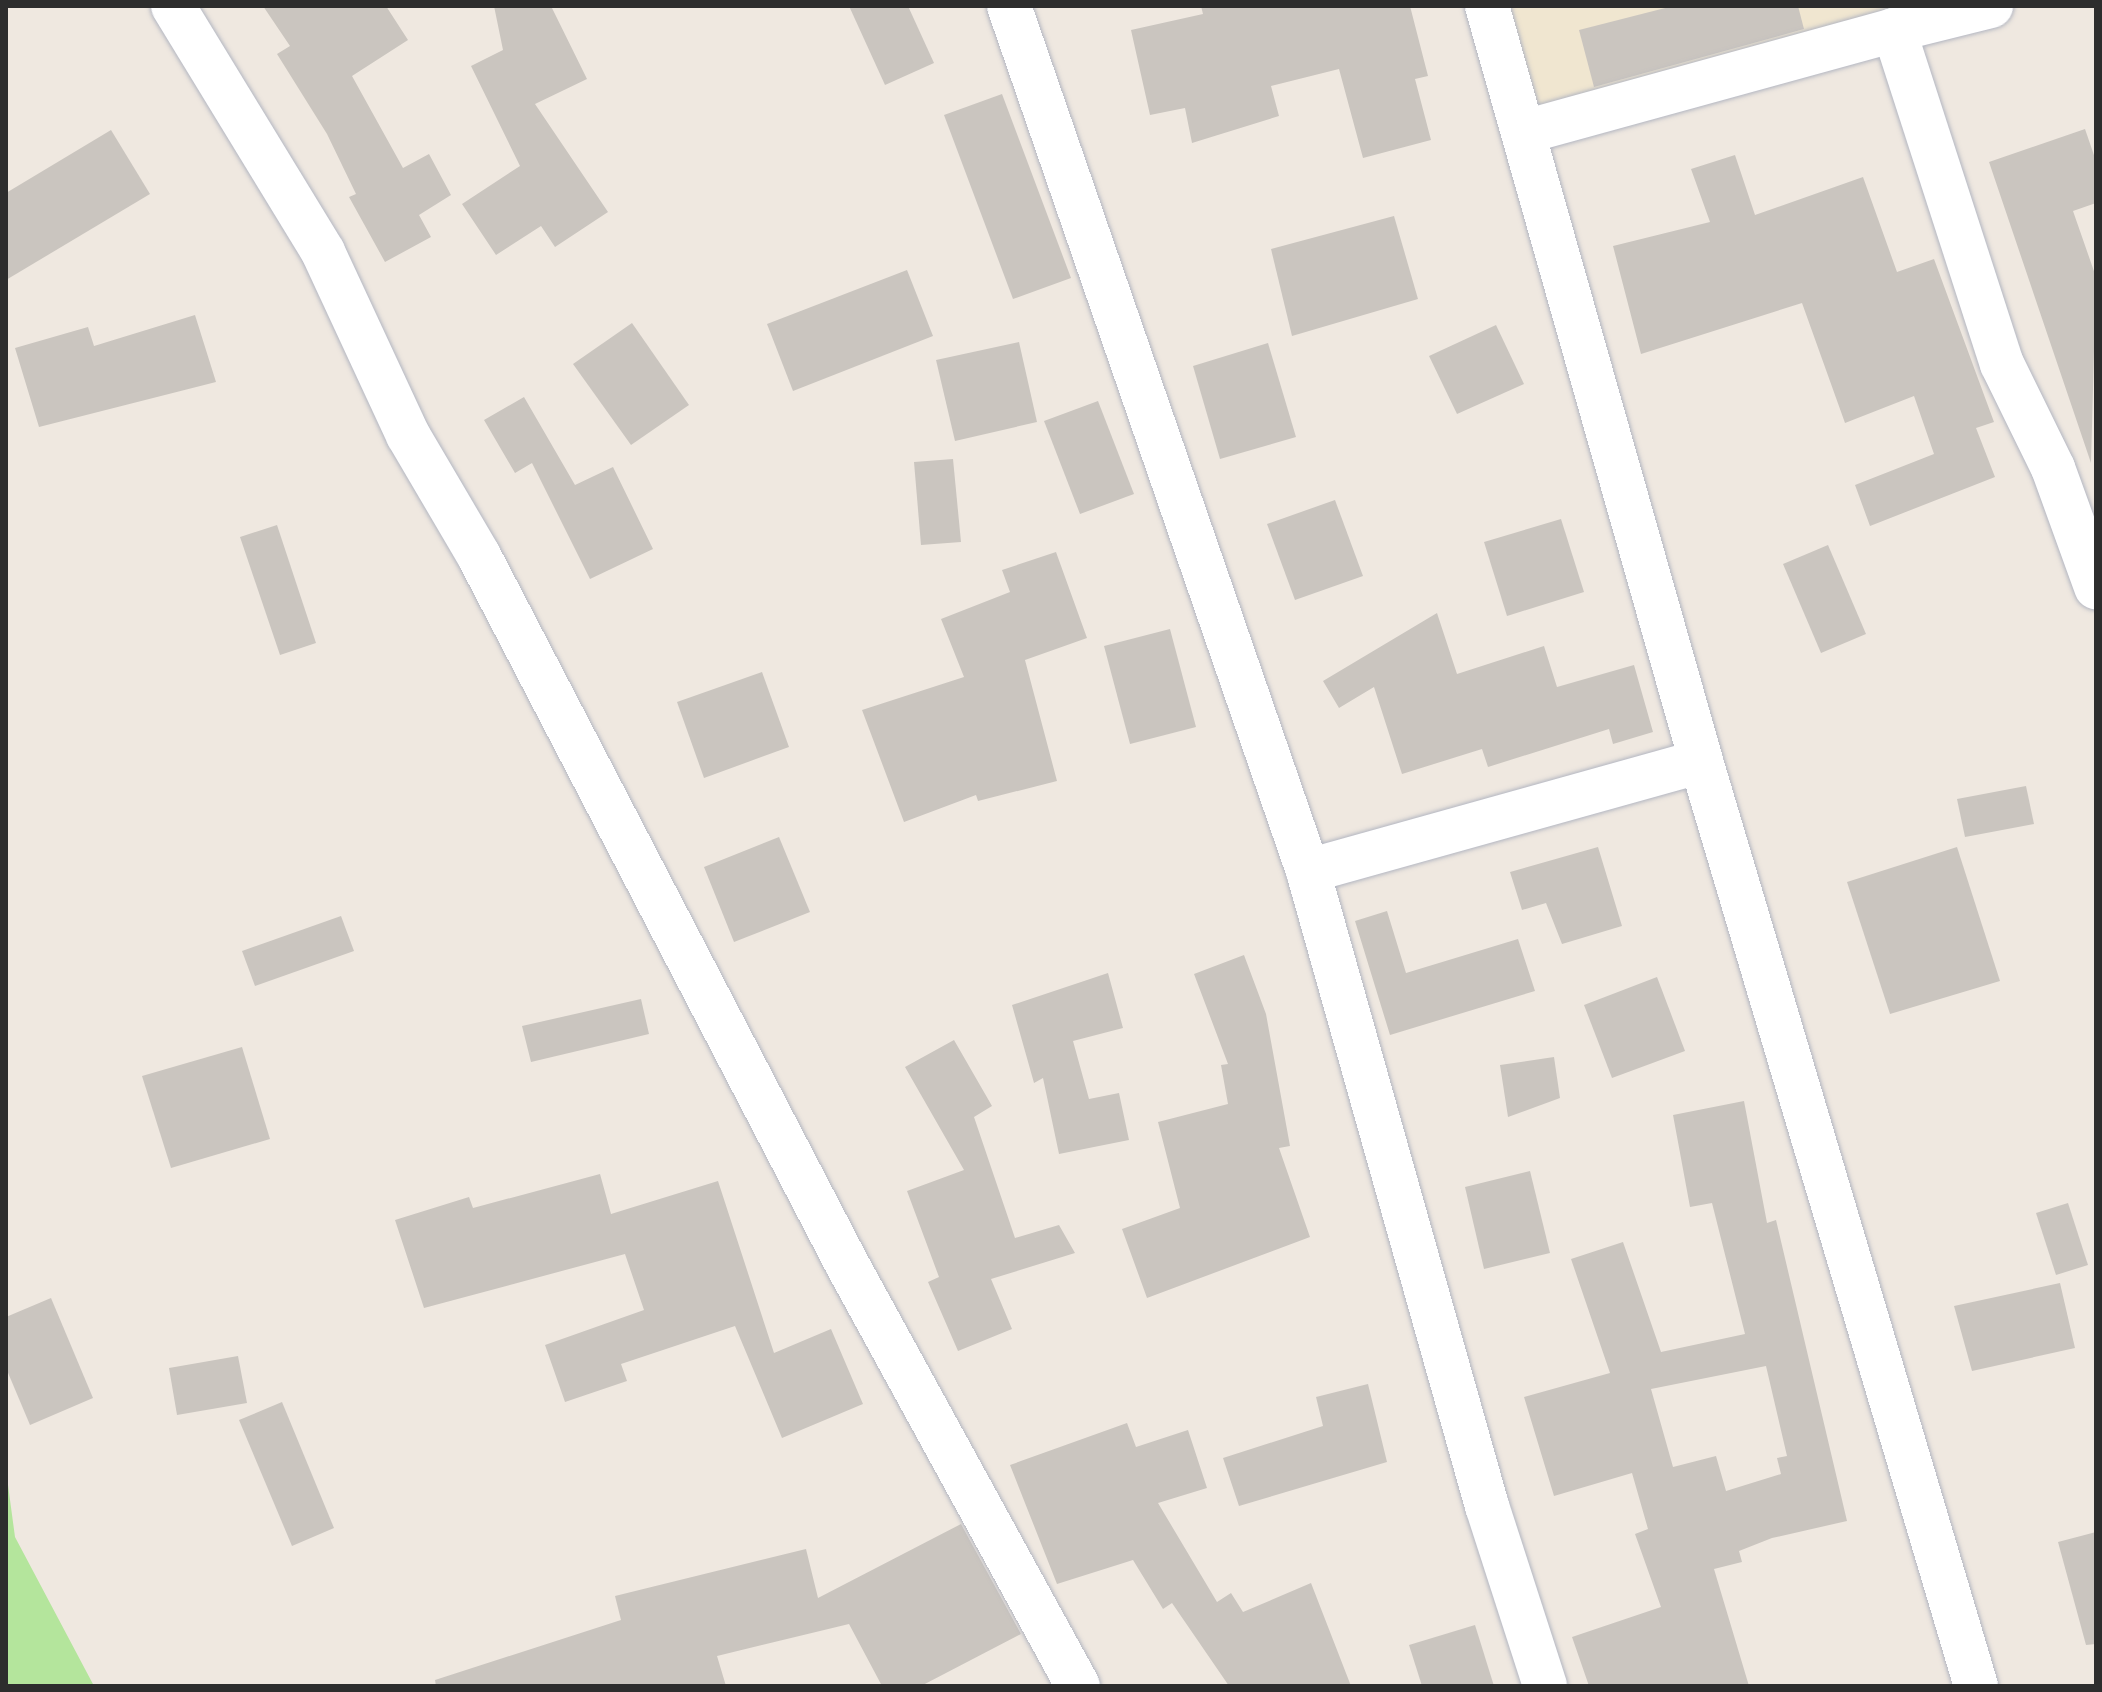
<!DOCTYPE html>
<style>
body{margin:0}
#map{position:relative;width:2102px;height:1692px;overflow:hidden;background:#efe8e0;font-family:"Public Sans",sans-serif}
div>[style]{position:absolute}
.education>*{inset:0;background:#f0e6d0}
.green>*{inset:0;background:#b4e59c}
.building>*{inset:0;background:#cac5bf}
.roads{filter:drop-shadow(0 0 2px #b3b6c1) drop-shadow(0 0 2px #b3b6c1)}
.street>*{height:44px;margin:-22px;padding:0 22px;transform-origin:22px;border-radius:22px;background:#fff}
span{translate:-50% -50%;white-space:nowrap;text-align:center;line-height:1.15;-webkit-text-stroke:8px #fff;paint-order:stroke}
.frame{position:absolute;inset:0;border:8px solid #2d2d2d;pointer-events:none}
</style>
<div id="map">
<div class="education">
<div style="clip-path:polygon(1506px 6px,1976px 6px,1533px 113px)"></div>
</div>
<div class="green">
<div style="clip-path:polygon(6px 1470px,15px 1537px,94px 1686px,6px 1686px)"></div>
</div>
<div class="building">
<div style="clip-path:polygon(263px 6px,386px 6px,408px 40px,352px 76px,403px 168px,429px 154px,451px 195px,419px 215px,431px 237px,385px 262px,349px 197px,356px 194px,327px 134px,277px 54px,290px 46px)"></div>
<div style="clip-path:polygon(494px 6px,551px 6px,587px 79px,535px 104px,608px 212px,555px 247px,541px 226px,496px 255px,462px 204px,520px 166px,471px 66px,503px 50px)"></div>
<div style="clip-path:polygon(849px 6px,908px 6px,934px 63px,885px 85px)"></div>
<div style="clip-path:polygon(1201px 6px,1410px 6px,1428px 76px,1415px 79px,1431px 140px,1363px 158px,1339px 69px,1271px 86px,1279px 116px,1192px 143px,1185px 108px,1150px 115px,1131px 30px,1203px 14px)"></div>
<div style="clip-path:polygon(1673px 6px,1798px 6px,1804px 29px,1594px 87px,1579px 30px)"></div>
<div style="clip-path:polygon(1002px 94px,1071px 278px,1013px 299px,944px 115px)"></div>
<div style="clip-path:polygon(2085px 129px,2096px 161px,2096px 203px,2073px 211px,2096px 277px,2091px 463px,1989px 162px)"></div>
<div style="clip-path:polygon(111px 130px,150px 194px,6px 280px,6px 193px)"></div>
<div style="clip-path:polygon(1735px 155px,1755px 215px,1863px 177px,1897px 272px,1934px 259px,1994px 422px,1976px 428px,1995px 477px,1870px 526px,1855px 485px,1934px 454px,1914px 396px,1845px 423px,1802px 303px,1641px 354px,1613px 246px,1710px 222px,1691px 169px)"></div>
<div style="clip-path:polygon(1394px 216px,1418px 299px,1292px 336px,1271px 249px)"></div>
<div style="clip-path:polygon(907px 270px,933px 336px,793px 391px,767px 324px)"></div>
<div style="clip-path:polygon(195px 315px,216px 382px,39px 427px,15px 348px,88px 327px,94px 346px)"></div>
<div style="clip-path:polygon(632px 323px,689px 405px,631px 445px,573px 364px)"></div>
<div style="clip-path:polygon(1496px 325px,1524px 384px,1457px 414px,1429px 356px)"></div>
<div style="clip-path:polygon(1019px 342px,1037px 422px,955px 441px,936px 360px)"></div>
<div style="clip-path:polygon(1268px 343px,1296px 437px,1220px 459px,1193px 366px)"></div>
<div style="clip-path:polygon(524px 397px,575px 485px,613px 467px,653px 549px,590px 579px,532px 463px,515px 473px,484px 420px)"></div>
<div style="clip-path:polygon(1098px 401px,1134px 494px,1080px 514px,1044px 421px)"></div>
<div style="clip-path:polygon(953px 459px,961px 542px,921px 545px,914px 462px)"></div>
<div style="clip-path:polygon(1335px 500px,1363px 576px,1295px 600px,1267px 524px)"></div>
<div style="clip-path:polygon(1561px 519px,1584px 592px,1507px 616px,1484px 542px)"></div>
<div style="clip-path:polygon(277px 525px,316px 643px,280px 655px,240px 537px)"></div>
<div style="clip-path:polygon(1828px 545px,1866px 634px,1821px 653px,1783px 564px)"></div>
<div style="clip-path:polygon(1056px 552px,1087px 638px,1025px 660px,1057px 781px,978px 801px,976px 795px,904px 822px,862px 710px,964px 677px,941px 619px,1010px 592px,1002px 570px)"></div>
<div style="clip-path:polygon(1437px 613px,1457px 674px,1544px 646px,1557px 687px,1634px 665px,1653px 732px,1613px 744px,1609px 729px,1488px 767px,1482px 749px,1402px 774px,1374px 687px,1339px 708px,1323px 681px)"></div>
<div style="clip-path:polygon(1170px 629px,1196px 727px,1130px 744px,1104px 646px)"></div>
<div style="clip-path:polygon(762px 672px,789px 747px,704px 778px,677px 702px)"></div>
<div style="clip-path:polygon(2026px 786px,2034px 824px,1965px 837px,1957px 799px)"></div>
<div style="clip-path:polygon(779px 837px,810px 912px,734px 942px,704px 867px)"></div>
<div style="clip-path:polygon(1598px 847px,1622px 926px,1562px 944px,1546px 903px,1522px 910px,1510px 872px)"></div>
<div style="clip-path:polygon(1957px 847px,2000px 981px,1890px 1014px,1847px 882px)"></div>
<div style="clip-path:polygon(1387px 911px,1406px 973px,1518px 939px,1535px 991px,1390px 1035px,1355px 921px)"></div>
<div style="clip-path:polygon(341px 916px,354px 951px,255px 986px,242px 951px)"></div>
<div style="clip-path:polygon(1244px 955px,1266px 1014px,1290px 1146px,1279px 1148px,1310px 1237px,1147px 1298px,1122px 1229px,1180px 1208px,1158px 1122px,1228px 1104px,1221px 1065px,1228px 1064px,1194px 974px)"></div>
<div style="clip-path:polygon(1108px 973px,1123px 1028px,1073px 1041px,1089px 1099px,1119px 1093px,1129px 1140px,1059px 1154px,1043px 1078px,1034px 1083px,1012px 1005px)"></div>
<div style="clip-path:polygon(1657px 977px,1685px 1051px,1612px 1078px,1584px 1005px)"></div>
<div style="clip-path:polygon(641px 999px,649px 1034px,531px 1062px,522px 1026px)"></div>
<div style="clip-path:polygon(954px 1040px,992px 1106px,974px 1117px,1015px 1238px,1059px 1225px,1075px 1253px,991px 1279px,1012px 1329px,958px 1351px,928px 1282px,939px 1277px,907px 1191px,964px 1170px,905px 1067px)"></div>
<div style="clip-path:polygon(242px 1047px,270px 1139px,171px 1168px,142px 1076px)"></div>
<div style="clip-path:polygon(1554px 1057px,1560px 1098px,1508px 1117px,1500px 1065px)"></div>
<div style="clip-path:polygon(evenodd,1744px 1101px,1767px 1223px,1776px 1220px,1847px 1521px,1772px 1538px,1739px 1551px,1742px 1562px,1714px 1569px,1749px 1686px,1589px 1686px,1572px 1637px,1661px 1607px,1635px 1534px,1648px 1529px,1632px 1473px,1554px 1496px,1524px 1397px,1610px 1373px,1571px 1259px,1623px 1242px,1661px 1352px,1745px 1334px,1712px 1203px,1690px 1207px,1673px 1115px,1744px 1101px,1766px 1366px,1787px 1456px,1777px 1458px,1781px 1474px,1726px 1491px,1716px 1456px,1673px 1467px,1651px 1389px,1766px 1366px)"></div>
<div style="clip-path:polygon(1530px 1171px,1550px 1253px,1484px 1269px,1465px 1187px)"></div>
<div style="clip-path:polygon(600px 1174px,611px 1214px,718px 1181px,774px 1353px,831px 1329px,863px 1404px,782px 1438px,735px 1326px,621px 1364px,627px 1381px,565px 1402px,545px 1345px,644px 1310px,625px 1254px,424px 1308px,395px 1220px,469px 1197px,473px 1208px)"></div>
<div style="clip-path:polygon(2068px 1203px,2088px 1265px,2056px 1275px,2036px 1213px)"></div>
<div style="clip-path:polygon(2060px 1283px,2075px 1348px,1972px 1371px,1954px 1306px)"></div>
<div style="clip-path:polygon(51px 1298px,93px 1398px,30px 1425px,6px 1368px,6px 1317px)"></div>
<div style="clip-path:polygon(238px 1356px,247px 1403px,177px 1415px,169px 1368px)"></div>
<div style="clip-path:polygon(1368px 1384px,1387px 1462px,1239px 1506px,1223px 1458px,1323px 1426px,1316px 1397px)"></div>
<div style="clip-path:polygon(282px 1402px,334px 1528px,292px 1546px,239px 1420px)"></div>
<div style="clip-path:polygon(1127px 1423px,1136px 1447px,1188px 1430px,1207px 1488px,1158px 1503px,1217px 1602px,1231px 1593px,1243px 1612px,1311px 1583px,1351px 1686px,1229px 1686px,1172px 1603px,1163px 1609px,1133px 1560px,1057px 1584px,1010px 1465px)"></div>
<div style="clip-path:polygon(961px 1524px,1021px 1634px,921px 1686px,882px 1686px,849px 1624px,717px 1656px,726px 1686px,436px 1686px,435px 1680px,621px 1620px,615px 1596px,806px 1549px,818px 1598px)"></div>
<div style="clip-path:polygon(2096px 1532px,2096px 1644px,2086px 1645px,2058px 1542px)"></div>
<div style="clip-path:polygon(1475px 1625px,1494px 1686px,1422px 1686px,1409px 1645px)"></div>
</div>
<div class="roads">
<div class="street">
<div style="left:173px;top:6px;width:288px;rotate:58.6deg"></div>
<div style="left:323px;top:252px;width:202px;rotate:65.1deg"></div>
<div style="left:408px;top:435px;width:140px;rotate:59.6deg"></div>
<div style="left:479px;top:556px;width:800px;rotate:62.54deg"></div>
<div style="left:848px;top:1266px;width:479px;rotate:61.3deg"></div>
<div style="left:1009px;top:6px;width:915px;rotate:70.93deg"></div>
<div style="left:1308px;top:871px;width:660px;rotate:74.26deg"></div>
<div style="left:1487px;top:1506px;width:189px;rotate:72.1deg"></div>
<div style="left:1487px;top:6px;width:785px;rotate:74.17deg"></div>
<div style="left:1701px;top:761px;width:965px;rotate:73.44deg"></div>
<div style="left:1894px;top:30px;width:100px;rotate:-13.9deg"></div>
<div style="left:1524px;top:132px;width:384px;rotate:-15.4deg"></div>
<div style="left:1894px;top:30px;width:351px;rotate:72.1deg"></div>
<div style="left:2002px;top:364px;width:116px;rotate:63.9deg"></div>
<div style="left:2053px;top:468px;width:127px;rotate:70.1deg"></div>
<div style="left:1308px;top:871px;width:408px;rotate:-15.6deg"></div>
</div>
</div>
<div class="frame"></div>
</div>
